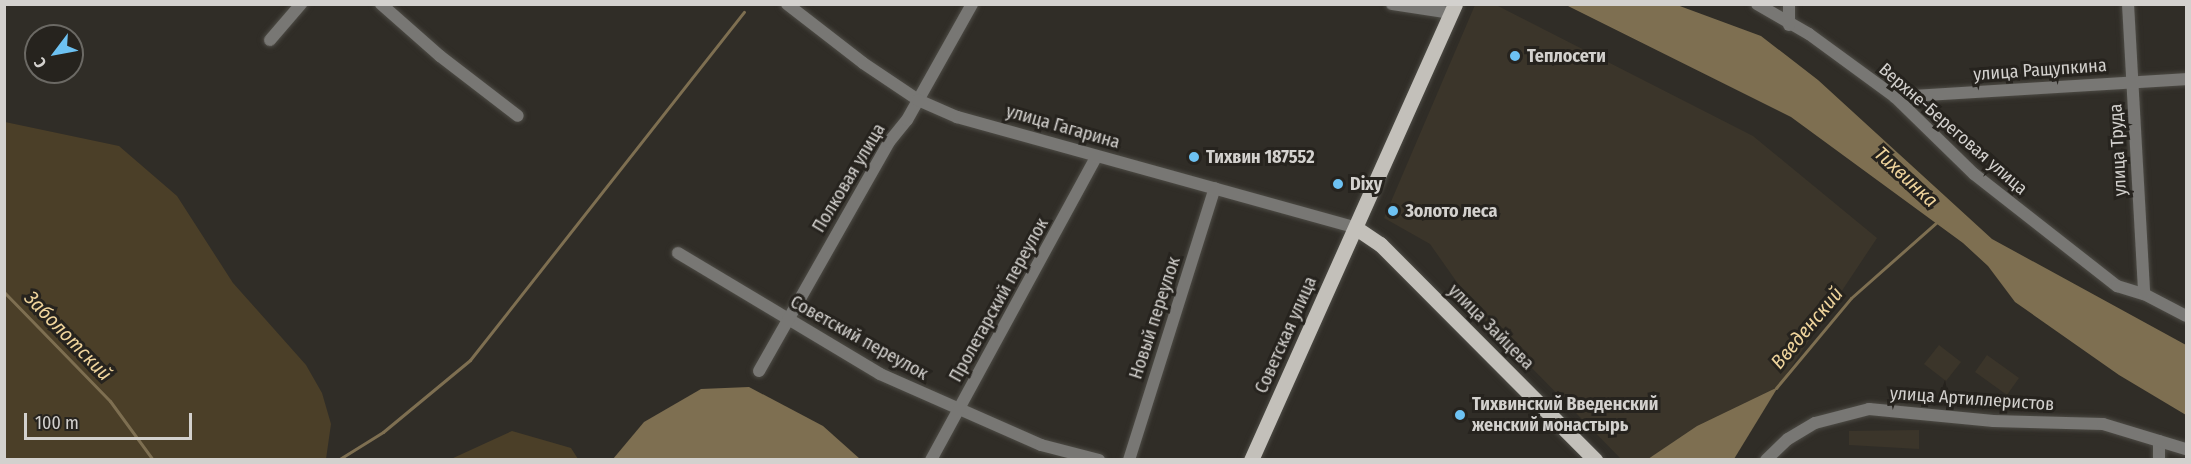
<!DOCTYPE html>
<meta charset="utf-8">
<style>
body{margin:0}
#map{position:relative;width:2191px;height:464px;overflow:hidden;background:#302d27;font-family:"Fira Sans Condensed",sans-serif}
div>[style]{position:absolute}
.built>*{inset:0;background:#3b352a}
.green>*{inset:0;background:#4b3f28}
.water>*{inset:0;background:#7e6f51}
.stream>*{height:3px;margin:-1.5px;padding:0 1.5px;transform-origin:1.5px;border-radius:1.5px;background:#7e6f51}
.roads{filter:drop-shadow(0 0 2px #4d4b45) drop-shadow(0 0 2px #4d4b45)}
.minor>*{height:12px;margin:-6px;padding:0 6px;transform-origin:6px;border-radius:6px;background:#787774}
.tertiary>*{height:12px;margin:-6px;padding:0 6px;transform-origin:6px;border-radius:6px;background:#787774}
.primary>*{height:15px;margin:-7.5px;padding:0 7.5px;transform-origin:7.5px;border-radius:7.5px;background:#c3c0ba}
.dots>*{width:16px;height:16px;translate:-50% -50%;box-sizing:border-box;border:3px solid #26231e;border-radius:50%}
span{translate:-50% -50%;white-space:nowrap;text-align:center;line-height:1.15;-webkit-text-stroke:6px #26231e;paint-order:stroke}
.poi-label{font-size:18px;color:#d3d1ce;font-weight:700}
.left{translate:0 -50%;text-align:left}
.street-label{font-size:18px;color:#d3d1ce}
.water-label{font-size:20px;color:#efd49c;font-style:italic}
.frame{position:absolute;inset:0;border:6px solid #d3d1ce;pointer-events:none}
.north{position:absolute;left:24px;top:24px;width:60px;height:60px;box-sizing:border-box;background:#26231e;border:2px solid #6b6964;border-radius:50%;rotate:238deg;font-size:16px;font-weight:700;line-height:24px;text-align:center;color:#d3d1ce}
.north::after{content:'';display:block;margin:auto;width:21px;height:27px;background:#6dc2f3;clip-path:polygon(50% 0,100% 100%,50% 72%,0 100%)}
.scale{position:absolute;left:24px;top:413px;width:168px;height:27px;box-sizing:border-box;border:3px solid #d3d1ce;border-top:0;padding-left:8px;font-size:18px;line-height:21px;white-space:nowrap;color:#d3d1ce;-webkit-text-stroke:4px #26231e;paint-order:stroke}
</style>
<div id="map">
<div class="built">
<div style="clip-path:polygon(1494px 4px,1753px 136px,1877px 238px,1778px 387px,1697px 426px,1648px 459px,1622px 460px,1480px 315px,1430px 244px,1384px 218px,1475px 5px)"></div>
<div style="clip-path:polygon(1939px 345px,1961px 362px,1946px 381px,1924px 364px)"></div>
<div style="clip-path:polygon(1987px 355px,2019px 378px,2007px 395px,1975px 372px)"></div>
<div style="clip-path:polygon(1919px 430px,1919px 449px,1849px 445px,1849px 431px)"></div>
</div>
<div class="green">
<div style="clip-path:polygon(5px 122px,119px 146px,177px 196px,233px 283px,306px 365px,322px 393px,331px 424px,326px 459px,5px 459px)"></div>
<div style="clip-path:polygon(512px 431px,571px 448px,578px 459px,451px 459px)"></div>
</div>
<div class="water">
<div style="clip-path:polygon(1566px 5px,1677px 5px,1761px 36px,1818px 80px,1992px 239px,2186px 345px,2186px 415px,2119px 375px,2015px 302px,1988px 266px,1963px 243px,1791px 117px)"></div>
<div style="clip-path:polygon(749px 387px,823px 426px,860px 459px,613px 459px,644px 422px,701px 389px)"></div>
<div style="clip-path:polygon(1778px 387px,1734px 459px,1648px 459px,1697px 426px)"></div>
</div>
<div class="stream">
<div style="left:4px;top:292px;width:152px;rotate:45.8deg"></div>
<div style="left:110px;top:401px;width:73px;rotate:53.9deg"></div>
<div style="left:1776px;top:388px;width:117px;rotate:-50.2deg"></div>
<div style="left:1851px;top:298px;width:116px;rotate:-41.5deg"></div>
<div style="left:338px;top:460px;width:53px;rotate:-31.9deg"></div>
<div style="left:383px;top:432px;width:113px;rotate:-39.6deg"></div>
<div style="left:470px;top:360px;width:443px;rotate:-51.8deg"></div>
</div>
<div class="roads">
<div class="minor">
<div style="left:381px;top:4px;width:79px;rotate:41.4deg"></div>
<div style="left:440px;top:56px;width:98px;rotate:37.6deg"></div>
<div style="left:1392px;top:4px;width:59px;rotate:8.8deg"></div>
<div style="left:1757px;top:4px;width:60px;rotate:30deg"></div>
<div style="left:1809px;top:34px;width:107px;rotate:36.2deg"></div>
<div style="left:1895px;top:97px;width:110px;rotate:44.3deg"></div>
<div style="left:1974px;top:174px;width:182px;rotate:38.1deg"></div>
<div style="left:2117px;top:286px;width:28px;rotate:17deg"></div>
<div style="left:2144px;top:294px;width:47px;rotate:27.6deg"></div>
<div style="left:2128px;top:4px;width:290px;rotate:86.8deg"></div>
<div style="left:1789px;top:25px;width:21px;rotate:-90deg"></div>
<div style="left:270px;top:40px;width:48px;rotate:-49.3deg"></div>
<div style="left:1895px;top:97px;width:292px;rotate:-3.5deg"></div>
<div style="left:678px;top:253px;width:235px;rotate:30.9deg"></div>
<div style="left:880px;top:374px;width:176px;rotate:23.8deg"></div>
<div style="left:1041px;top:445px;width:60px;rotate:14.5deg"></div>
<div style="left:759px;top:371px;width:263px;rotate:-60.4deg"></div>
<div style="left:889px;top:142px;width:28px;rotate:-51deg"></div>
<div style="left:907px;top:120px;width:133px;rotate:-60.7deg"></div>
<div style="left:2159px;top:441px;width:19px;rotate:90deg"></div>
<div style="left:931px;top:460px;width:346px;rotate:-61.4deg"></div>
<div style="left:1129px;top:460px;width:285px;rotate:-72.5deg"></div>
<div style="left:1766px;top:460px;width:30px;rotate:-44deg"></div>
<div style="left:1788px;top:439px;width:31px;rotate:-31deg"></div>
<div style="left:1815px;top:423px;width:56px;rotate:-14.5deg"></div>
<div style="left:1869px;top:409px;width:125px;rotate:5.5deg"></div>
<div style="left:1993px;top:421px;width:110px;rotate:1.6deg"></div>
<div style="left:2103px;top:424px;width:87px;rotate:16.8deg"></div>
</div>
<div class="tertiary">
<div style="left:787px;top:4px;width:96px;rotate:37.8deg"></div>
<div style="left:863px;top:63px;width:66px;rotate:33.9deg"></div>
<div style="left:918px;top:100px;width:43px;rotate:23.6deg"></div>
<div style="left:957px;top:117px;width:414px;rotate:15.5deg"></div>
</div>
<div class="primary">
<div style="left:1356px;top:228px;width:29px;rotate:34deg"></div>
<div style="left:1380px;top:244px;width:305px;rotate:45.1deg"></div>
<div style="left:1251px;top:460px;width:500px;rotate:-65.9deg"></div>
</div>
</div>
<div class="dots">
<div style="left:1515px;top:56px;background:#6dc2f3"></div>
<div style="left:1194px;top:157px;background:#6dc2f3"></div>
<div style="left:1338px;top:184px;background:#6dc2f3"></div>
<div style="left:1393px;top:211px;background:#6dc2f3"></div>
<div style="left:1460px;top:415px;background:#6dc2f3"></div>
</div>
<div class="poi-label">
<span class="left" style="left:1527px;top:56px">Теплосети</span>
<span class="left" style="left:1206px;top:157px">Тихвин 187552</span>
<span class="left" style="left:1350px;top:184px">Dixy</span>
<span class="left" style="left:1405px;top:211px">Золото леса</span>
<span class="left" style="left:1472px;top:415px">Тихвинский Введенский<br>женский монастырь</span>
</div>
<div class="street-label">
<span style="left:2040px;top:70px;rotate:-4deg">улица Ращупкина</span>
<span style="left:1063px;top:127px;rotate:16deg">улица Гагарина</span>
<span style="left:1953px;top:129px;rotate:41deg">Верхне-Береговая улица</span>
<span style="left:2118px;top:150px;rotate:-93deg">улица Труда</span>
<span style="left:849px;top:178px;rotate:-59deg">Полковая улица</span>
<span style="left:999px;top:300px;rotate:-61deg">Пролетарский переулок</span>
<span style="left:1155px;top:318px;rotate:-72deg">Новый переулок</span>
<span style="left:1491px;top:327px;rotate:45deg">улица Зайцева</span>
<span style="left:1286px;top:335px;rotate:-66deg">Советская улица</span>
<span style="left:859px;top:338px;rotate:29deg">Советский переулок</span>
<span style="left:1972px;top:399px;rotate:4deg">улица Артиллеристов</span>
</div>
<div class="water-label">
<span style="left:1906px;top:177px;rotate:43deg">Тихвинка</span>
<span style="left:1807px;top:328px;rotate:-50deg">Введенский</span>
<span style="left:68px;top:336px;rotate:46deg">Заболотский</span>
</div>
<div class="frame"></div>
<div class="north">С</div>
<div class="scale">100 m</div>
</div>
